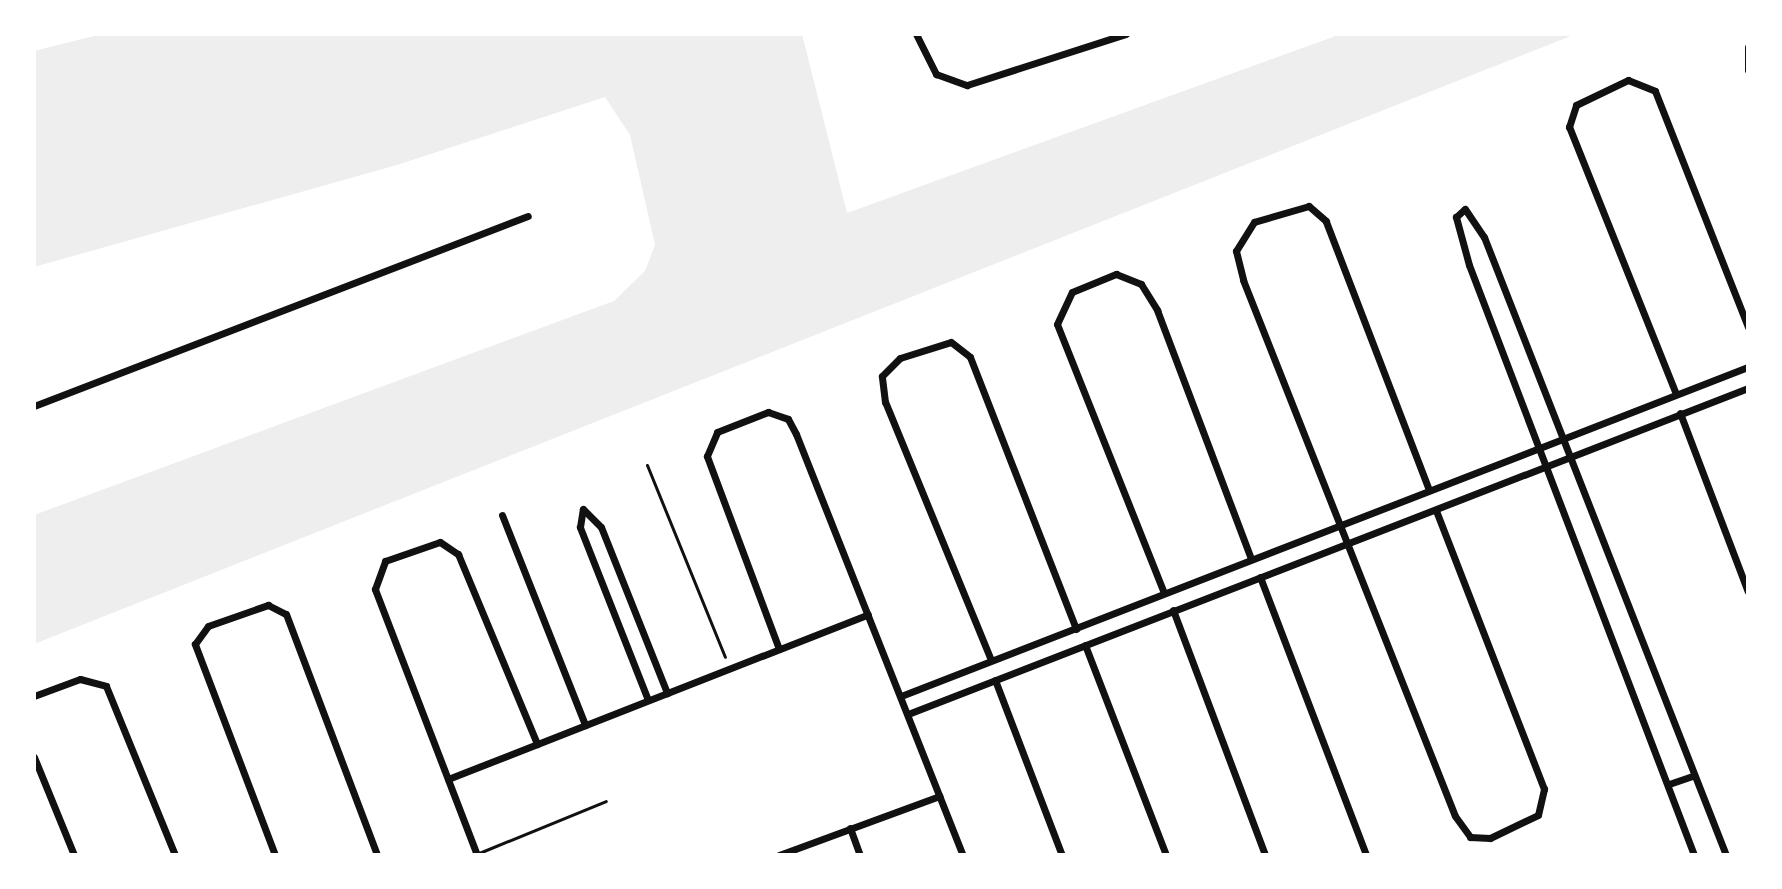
<!DOCTYPE html>
<style>
body{margin:0}
#map{position:relative;width:1782px;height:889px;overflow:hidden;background:#fff;font-family:"Space Grotesk",sans-serif}
div>[style]{position:absolute}
.green>*{inset:0;background:#eee}
.path>*{height:3px;margin:-1.5px;padding:0 1.5px;transform-origin:1.5px;border-radius:1.5px;background:#111}
.service>*{height:3px;margin:-1.5px;padding:0 1.5px;transform-origin:1.5px;border-radius:1.5px;background:#111}
.minor>*{height:7px;margin:-3.5px;padding:0 3.5px;transform-origin:3.5px;border-radius:3.5px;background:#111}
span{translate:-50% -50%;white-space:nowrap;text-align:center;line-height:1.15;-webkit-text-stroke:6px #fff;paint-order:stroke}
.frame{position:absolute;inset:0;border:36px solid #fff;pointer-events:none}
</style>
<div id="map">
<div class="green">
<div style="clip-path:polygon(102px 34px,802px 34px,847px 213px,1341px 34px,1576px 34px,34px 644px,34px 515px,614px 301px,645px 271px,655px 245px,630px 135px,605px 97px,397px 165px,34px 267px,34px 51px)"></div>
</div>
<div class="path">
<div style="left:647px;top:465px;width:207px;rotate:67.9deg"></div>
</div>
<div class="service">
<div style="left:479px;top:853px;width:137px;rotate:-22.3deg"></div>
</div>
<div class="minor">
<div style="left:916px;top:34px;width:45px;rotate:63.4deg"></div>
<div style="left:936px;top:74px;width:33px;rotate:20deg"></div>
<div style="left:967px;top:85px;width:167px;rotate:-17.8deg"></div>
<div style="left:1748px;top:47px;width:23px;rotate:90deg"></div>
<div style="left:1676px;top:394px;width:288px;rotate:-111.8deg"></div>
<div style="left:1569px;top:127px;width:23px;rotate:-72deg"></div>
<div style="left:1576px;top:105px;width:58px;rotate:-25.7deg"></div>
<div style="left:1628px;top:80px;width:29px;rotate:22deg"></div>
<div style="left:1655px;top:91px;width:254px;rotate:68.5deg"></div>
<div style="left:34px;top:406px;width:529px;rotate:-21.04deg"></div>
<div style="left:1680px;top:413px;width:191px;rotate:69.2deg"></div>
<div style="left:1429px;top:490px;width:288px;rotate:-111deg"></div>
<div style="left:1326px;top:221px;width:23px;rotate:-139deg"></div>
<div style="left:1309px;top:206px;width:57px;rotate:163.8deg"></div>
<div style="left:1254px;top:222px;width:34px;rotate:122deg"></div>
<div style="left:1236px;top:251px;width:30px;rotate:76deg"></div>
<div style="left:1243px;top:280px;width:576px;rotate:68.42deg"></div>
<div style="left:1455px;top:816px;width:26px;rotate:54deg"></div>
<div style="left:1470px;top:837px;width:20px;rotate:3deg"></div>
<div style="left:1490px;top:838px;width:53px;rotate:-25.6deg"></div>
<div style="left:1538px;top:815px;width:27px;rotate:-77deg"></div>
<div style="left:1544px;top:789px;width:299px;rotate:-111.2deg"></div>
<div style="left:502px;top:515px;width:226px;rotate:68.4deg"></div>
<div style="left:1260px;top:577px;width:298px;rotate:69.1deg"></div>
<div style="left:1164px;top:593px;width:289px;rotate:-111.7deg"></div>
<div style="left:1057px;top:324px;width:35px;rotate:-65deg"></div>
<div style="left:1072px;top:292px;width:48px;rotate:-22.2deg"></div>
<div style="left:1116px;top:274px;width:27px;rotate:22deg"></div>
<div style="left:1141px;top:284px;width:31px;rotate:58deg"></div>
<div style="left:1157px;top:310px;width:266px;rotate:69.3deg"></div>
<div style="left:1173px;top:610px;width:262px;rotate:69.4deg"></div>
<div style="left:1085px;top:645px;width:225px;rotate:68.9deg"></div>
<div style="left:779px;top:649px;width:206px;rotate:-110.5deg"></div>
<div style="left:707px;top:456px;width:26px;rotate:-67deg"></div>
<div style="left:717px;top:432px;width:55px;rotate:-21.4deg"></div>
<div style="left:768px;top:412px;width:21px;rotate:19deg"></div>
<div style="left:788px;top:419px;width:17px;rotate:62deg"></div>
<div style="left:796px;top:434px;width:453px;rotate:68.4deg"></div>
<div style="left:991px;top:660px;width:279px;rotate:-112.3deg"></div>
<div style="left:885px;top:402px;width:26px;rotate:-97deg"></div>
<div style="left:882px;top:376px;width:25px;rotate:-45deg"></div>
<div style="left:900px;top:358px;width:53px;rotate:-17.4deg"></div>
<div style="left:951px;top:342px;width:24px;rotate:38deg"></div>
<div style="left:970px;top:357px;width:292px;rotate:68.7deg"></div>
<div style="left:995px;top:680px;width:187px;rotate:69.1deg"></div>
<div style="left:34px;top:696px;width:49px;rotate:-20.3deg"></div>
<div style="left:80px;top:679px;width:27px;rotate:15deg"></div>
<div style="left:106px;top:686px;width:183px;rotate:67.8deg"></div>
<div style="left:901px;top:696px;width:909px;rotate:-21.23deg"></div>
<div style="left:648px;top:700px;width:186px;rotate:-111.5deg"></div>
<div style="left:580px;top:527px;width:18px;rotate:-81deg"></div>
<div style="left:583px;top:509px;width:25px;rotate:45deg"></div>
<div style="left:601px;top:527px;width:179px;rotate:68.3deg"></div>
<div style="left:908px;top:714px;width:901px;rotate:-21.21deg"></div>
<div style="left:34px;top:757px;width:106px;rotate:67.8deg"></div>
<div style="left:448px;top:779px;width:451px;rotate:-21.4deg"></div>
<div style="left:1669px;top:784px;width:24px;rotate:-19deg"></div>
<div style="left:850px;top:828px;width:29px;rotate:70deg"></div>
<div style="left:275px;top:855px;width:226px;rotate:-110.8deg"></div>
<div style="left:195px;top:644px;width:22px;rotate:-54deg"></div>
<div style="left:208px;top:626px;width:64px;rotate:-19.3deg"></div>
<div style="left:268px;top:605px;width:20px;rotate:27deg"></div>
<div style="left:286px;top:614px;width:258px;rotate:69.3deg"></div>
<div style="left:477px;top:855px;width:285px;rotate:-111deg"></div>
<div style="left:375px;top:589px;width:30px;rotate:-70deg"></div>
<div style="left:385px;top:561px;width:58px;rotate:-19.1deg"></div>
<div style="left:440px;top:542px;width:22px;rotate:34deg"></div>
<div style="left:458px;top:554px;width:206px;rotate:67.4deg"></div>
<div style="left:779px;top:855px;width:171px;rotate:-20.2deg"></div>
<div style="left:1694px;top:855px;width:631px;rotate:-110.87deg"></div>
<div style="left:1469px;top:265px;width:50px;rotate:-105.2deg"></div>
<div style="left:1456px;top:217px;width:12px;rotate:-42deg"></div>
<div style="left:1465px;top:209px;width:34px;rotate:56deg"></div>
<div style="left:1484px;top:237px;width:664px;rotate:68.62deg"></div>
</div>
<div class="frame"></div>
</div>
